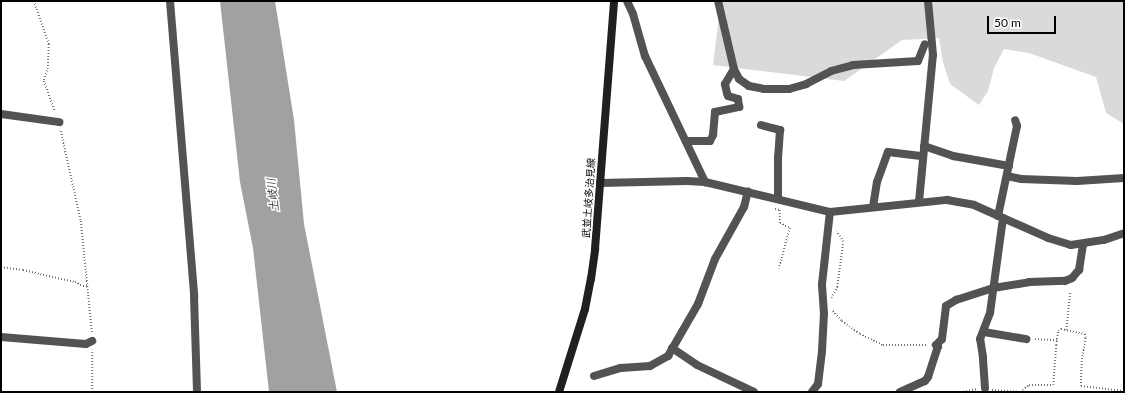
<!DOCTYPE html>
<meta charset="utf-8">
<style>
body{margin:0}
#map{position:relative;width:1125px;height:393px;overflow:hidden;background:#fff;font-family:Lato,"Noto Sans JP",sans-serif}
div>[style]{position:absolute}
.green>*{inset:0;background:#dadada}
.water>*{inset:0;background:#a1a1a1}
.path>*{height:1.5px;margin-top:-0.75px;transform-origin:0;background:repeating-linear-gradient(90deg,#757575 0 1px,transparent 0 3px)}
.street>*{height:8px;margin:-4px;padding:0 4px;transform-origin:4px;border-radius:4px;background:#535353}
.secondary>*{height:8px;margin:-4px;padding:0 4px;transform-origin:4px;border-radius:4px;background:#202020}
span{translate:-50% -50%;white-space:nowrap;text-align:center;line-height:1.15;-webkit-text-stroke:3px #fff;paint-order:stroke}
.street-label{font-size:10px;color:#000}
.water-label{font-size:11px;color:#424242;font-style:italic}
.frame{position:absolute;inset:0;border:2px solid #000;pointer-events:none}
.scale{position:absolute;left:987px;top:16px;width:69px;height:18px;box-sizing:border-box;border:2px solid #000;border-top:0;padding-left:5px;font-size:12px;line-height:14px;white-space:nowrap;color:#000;-webkit-text-stroke:3px #fff;paint-order:stroke}
</style>
<div id="map">
<div class="green">
<div style="clip-path:polygon(721px 1px,1124px 1px,1124px 124px,1106px 113px,1096px 77px,1029px 53px,1004px 49px,994px 68px,988px 91px,979px 105px,950px 84px,943px 62px,939px 38px,902px 40px,844px 81px,713px 65px)"></div>
</div>
<div class="water">
<div style="clip-path:polygon(220px 1px,275px 1px,294px 120px,304px 224px,337px 392px,269px 392px,253px 248px,240px 182px)"></div>
</div>
<div class="path">
<div style="left:34px;top:1px;width:46px;rotate:70.8deg"></div>
<div style="left:49px;top:44px;width:24px;rotate:92deg"></div>
<div style="left:48px;top:68px;width:14px;rotate:107deg"></div>
<div style="left:44px;top:81px;width:33px;rotate:70deg"></div>
<div style="left:61px;top:131px;width:92px;rotate:77.5deg"></div>
<div style="left:81px;top:221px;width:112px;rotate:84.3deg"></div>
<div style="left:775px;top:209px;width:5px;rotate:11deg"></div>
<div style="left:780px;top:210px;width:13px;rotate:90deg"></div>
<div style="left:780px;top:223px;width:11px;rotate:27deg"></div>
<div style="left:790px;top:228px;width:42px;rotate:105deg"></div>
<div style="left:1px;top:267px;width:22px;rotate:8deg"></div>
<div style="left:23px;top:270px;width:53px;rotate:13deg"></div>
<div style="left:75px;top:282px;width:9px;rotate:27deg"></div>
<div style="left:83px;top:286px;width:5px"></div>
<div style="left:831px;top:298px;width:13px;rotate:-61deg"></div>
<div style="left:837px;top:287px;width:45px;rotate:-82.4deg"></div>
<div style="left:843px;top:242px;width:12px;rotate:-121deg"></div>
<div style="left:833px;top:311px;width:13px;rotate:48deg"></div>
<div style="left:842px;top:321px;width:22px;rotate:36deg"></div>
<div style="left:860px;top:334px;width:25px;rotate:26deg"></div>
<div style="left:883px;top:345px;width:45px"></div>
<div style="left:1066px;top:330px;width:37px;rotate:-84deg"></div>
<div style="left:1035px;top:339px;width:22px;rotate:3deg"></div>
<div style="left:992px;top:390px;width:28px;rotate:4deg"></div>
<div style="left:1020px;top:392px;width:11px;rotate:-38deg"></div>
<div style="left:1029px;top:385px;width:24px"></div>
<div style="left:1053px;top:385px;width:40px;rotate:-85.7deg"></div>
<div style="left:1056px;top:345px;width:14px;rotate:-82deg"></div>
<div style="left:1058px;top:331px;width:4px;rotate:-34deg"></div>
<div style="left:1061px;top:329px;width:25px;rotate:12deg"></div>
<div style="left:1085px;top:334px;width:4px;rotate:76deg"></div>
<div style="left:1086px;top:338px;width:23px;rotate:100deg"></div>
<div style="left:1082px;top:361px;width:25px;rotate:92deg"></div>
<div style="left:1081px;top:386px;width:43px;rotate:6.6deg"></div>
<div style="left:92px;top:392px;width:42px;rotate:-90deg"></div>
<div style="left:963px;top:392px;width:14px;rotate:-12deg"></div>
</div>
<div class="street">
<div style="left:170px;top:1px;width:296px;rotate:85.3deg"></div>
<div style="left:194px;top:296px;width:96px;rotate:88.2deg"></div>
<div style="left:627px;top:1px;width:14px;rotate:65deg"></div>
<div style="left:633px;top:14px;width:44px;rotate:74.1deg"></div>
<div style="left:645px;top:56px;width:140px;rotate:64.5deg"></div>
<div style="left:734px;top:69px;width:11px;rotate:63deg"></div>
<div style="left:739px;top:79px;width:12px;rotate:35deg"></div>
<div style="left:749px;top:86px;width:15px;rotate:11deg"></div>
<div style="left:764px;top:89px;width:25px"></div>
<div style="left:789px;top:89px;width:18px;rotate:-16deg"></div>
<div style="left:806px;top:84px;width:28px;rotate:-27deg"></div>
<div style="left:831px;top:71px;width:23px;rotate:-15deg"></div>
<div style="left:853px;top:65px;width:65px;rotate:-3.5deg"></div>
<div style="left:918px;top:61px;width:18px;rotate:-68deg"></div>
<div style="left:1px;top:114px;width:59px;rotate:7.9deg"></div>
<div style="left:761px;top:125px;width:20px;rotate:15deg"></div>
<div style="left:780px;top:130px;width:27px;rotate:94deg"></div>
<div style="left:778px;top:157px;width:42px;rotate:90deg"></div>
<div style="left:686px;top:141px;width:24px"></div>
<div style="left:710px;top:141px;width:7px;rotate:-63deg"></div>
<div style="left:713px;top:135px;width:23px;rotate:-85deg"></div>
<div style="left:715px;top:112px;width:25px;rotate:-12deg"></div>
<div style="left:739px;top:107px;width:8px;rotate:-97deg"></div>
<div style="left:738px;top:99px;width:10px;rotate:-163deg"></div>
<div style="left:728px;top:96px;width:3px;rotate:-108deg"></div>
<div style="left:727px;top:93px;width:9px;rotate:-103deg"></div>
<div style="left:725px;top:84px;width:17px;rotate:-59deg"></div>
<div style="left:734px;top:69px;width:70px;rotate:-103.2deg"></div>
<div style="left:924px;top:146px;width:31px;rotate:19deg"></div>
<div style="left:953px;top:156px;width:57px;rotate:10.1deg"></div>
<div style="left:1007px;top:176px;width:14px;rotate:12deg"></div>
<div style="left:1021px;top:179px;width:56px;rotate:2deg"></div>
<div style="left:1077px;top:181px;width:47px;rotate:-3.7deg"></div>
<div style="left:600px;top:183px;width:87px;rotate:-1.3deg"></div>
<div style="left:687px;top:181px;width:18px;rotate:3deg"></div>
<div style="left:705px;top:182px;width:129px;rotate:13.5deg"></div>
<div style="left:830px;top:212px;width:118px;rotate:-5.9deg"></div>
<div style="left:947px;top:200px;width:27px;rotate:10deg"></div>
<div style="left:974px;top:205px;width:81px;rotate:24deg"></div>
<div style="left:1048px;top:238px;width:24px;rotate:17deg"></div>
<div style="left:1071px;top:245px;width:33px;rotate:-9deg"></div>
<div style="left:1104px;top:240px;width:21px;rotate:-19deg"></div>
<div style="left:919px;top:202px;width:148px;rotate:-84.6deg"></div>
<div style="left:933px;top:55px;width:54px;rotate:-95.3deg"></div>
<div style="left:873px;top:207px;width:25px;rotate:-81deg"></div>
<div style="left:877px;top:182px;width:32px;rotate:-70deg"></div>
<div style="left:888px;top:152px;width:35px;rotate:7deg"></div>
<div style="left:998px;top:216px;width:92px;rotate:-78.1deg"></div>
<div style="left:1017px;top:126px;width:6px;rotate:-108deg"></div>
<div style="left:984px;top:332px;width:43px;rotate:9.5deg"></div>
<div style="left:1px;top:337px;width:85px;rotate:4.7deg"></div>
<div style="left:86px;top:344px;width:7px;rotate:-27deg"></div>
<div style="left:672px;top:348px;width:30px;rotate:34deg"></div>
<div style="left:697px;top:365px;width:63px;rotate:25.3deg"></div>
<div style="left:594px;top:376px;width:28px;rotate:-17deg"></div>
<div style="left:621px;top:368px;width:29px;rotate:-4deg"></div>
<div style="left:650px;top:366px;width:21px;rotate:-29deg"></div>
<div style="left:668px;top:356px;width:60px;rotate:-60deg"></div>
<div style="left:698px;top:304px;width:48px;rotate:-69.3deg"></div>
<div style="left:715px;top:259px;width:60px;rotate:-60.9deg"></div>
<div style="left:744px;top:207px;width:16px;rotate:-76deg"></div>
<div style="left:985px;top:388px;width:31px;rotate:-94deg"></div>
<div style="left:983px;top:357px;width:18px;rotate:-99deg"></div>
<div style="left:980px;top:339px;width:28px;rotate:-69deg"></div>
<div style="left:990px;top:313px;width:96px;rotate:-82.2deg"></div>
<div style="left:812px;top:392px;width:10px;rotate:-53deg"></div>
<div style="left:818px;top:384px;width:33px;rotate:-83deg"></div>
<div style="left:822px;top:351px;width:37px;rotate:-87deg"></div>
<div style="left:824px;top:314px;width:30px;rotate:-94deg"></div>
<div style="left:822px;top:284px;width:72px;rotate:-83.7deg"></div>
<div style="left:900px;top:392px;width:27px;rotate:-24deg"></div>
<div style="left:925px;top:381px;width:5px;rotate:-53deg"></div>
<div style="left:928px;top:377px;width:32px;rotate:-72deg"></div>
<div style="left:938px;top:347px;width:3px;rotate:-135deg"></div>
<div style="left:936px;top:345px;width:8px;rotate:-45deg"></div>
<div style="left:942px;top:339px;width:33px;rotate:-83deg"></div>
<div style="left:946px;top:306px;width:12px;rotate:-31deg"></div>
<div style="left:956px;top:300px;width:39px;rotate:-18deg"></div>
<div style="left:993px;top:288px;width:36px;rotate:-9deg"></div>
<div style="left:1029px;top:282px;width:36px;rotate:-2deg"></div>
<div style="left:1065px;top:281px;width:8px;rotate:-23deg"></div>
<div style="left:1072px;top:278px;width:11px;rotate:-49deg"></div>
<div style="left:1079px;top:270px;width:26px;rotate:-81deg"></div>
</div>
<div class="secondary">
<div style="left:559px;top:392px;width:87px;rotate:-72.6deg"></div>
<div style="left:585px;top:309px;width:31px;rotate:-79deg"></div>
<div style="left:591px;top:279px;width:30px;rotate:-82deg"></div>
<div style="left:595px;top:249px;width:249px;rotate:-85.6deg"></div>
</div>
<div class="street-label">
<span style="left:589px;top:198px;rotate:-86deg">武並土岐多治見線</span>
</div>
<div class="water-label">
<span style="left:273px;top:195px;rotate:-96deg">土岐川</span>
</div>
<div class="frame"></div>
<div class="scale">50 m</div>
</div>
